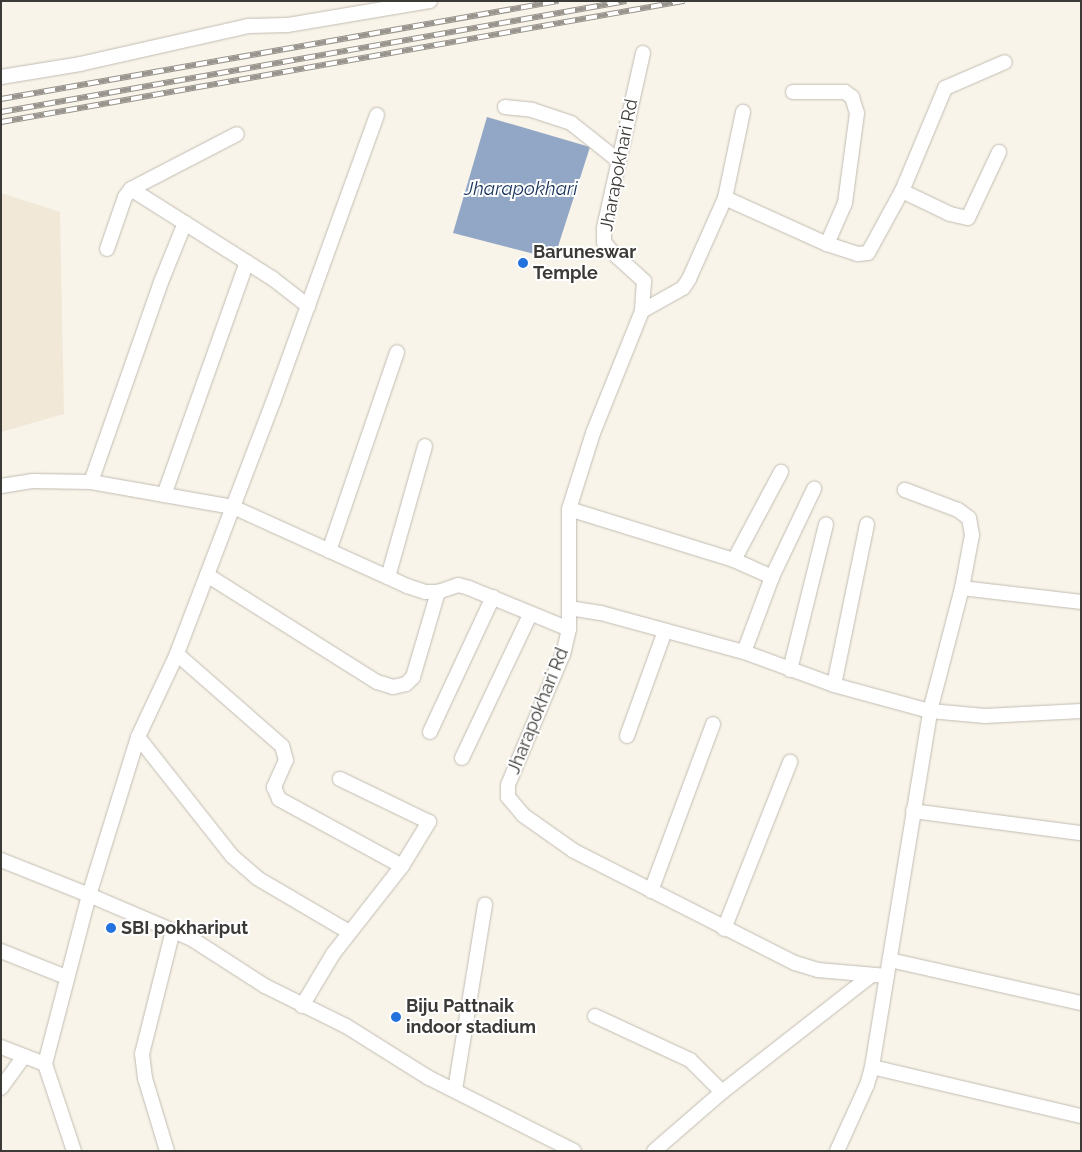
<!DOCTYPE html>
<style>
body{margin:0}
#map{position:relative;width:1082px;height:1152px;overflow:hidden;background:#f9f4e9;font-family:Raleway,sans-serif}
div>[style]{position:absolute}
.built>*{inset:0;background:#f1e8d8}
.water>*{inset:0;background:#92a7c5}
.roads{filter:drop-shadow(0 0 1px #c1bcb3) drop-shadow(0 0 1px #c1bcb3)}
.street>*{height:14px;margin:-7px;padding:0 7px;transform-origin:7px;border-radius:7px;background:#fff}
.rail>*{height:5.5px;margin-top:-2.75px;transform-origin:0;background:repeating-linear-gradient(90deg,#fff 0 11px,#99958e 0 22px);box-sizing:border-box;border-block:1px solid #99958e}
.dots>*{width:14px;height:14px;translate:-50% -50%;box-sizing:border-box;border:2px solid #fff;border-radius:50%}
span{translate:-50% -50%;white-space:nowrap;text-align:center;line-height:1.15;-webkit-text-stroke:4px #fff;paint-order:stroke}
.street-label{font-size:18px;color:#3c3a36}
.poi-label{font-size:18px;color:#3c3a36;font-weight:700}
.left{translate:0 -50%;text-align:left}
.water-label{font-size:19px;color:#19355d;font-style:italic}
.frame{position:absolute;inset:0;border:2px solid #3c3a36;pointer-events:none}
</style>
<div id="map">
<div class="built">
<div style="clip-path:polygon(1px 193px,60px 212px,64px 414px,1px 432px)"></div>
</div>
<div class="water">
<div style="clip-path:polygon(487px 117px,590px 147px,554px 259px,453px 233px)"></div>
</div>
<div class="roads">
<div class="street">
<div style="left:643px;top:53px;width:179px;rotate:102.6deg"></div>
<div style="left:604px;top:228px;width:14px;rotate:90deg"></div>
<div style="left:604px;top:242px;width:11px;rotate:52deg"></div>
<div style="left:611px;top:251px;width:45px;rotate:42.3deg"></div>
<div style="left:644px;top:281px;width:30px;rotate:94deg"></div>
<div style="left:642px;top:311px;width:131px;rotate:111.9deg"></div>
<div style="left:593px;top:433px;width:80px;rotate:107.5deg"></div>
<div style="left:569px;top:509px;width:120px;rotate:90deg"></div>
<div style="left:569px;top:629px;width:26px;rotate:103deg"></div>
<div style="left:563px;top:654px;width:142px;rotate:112.8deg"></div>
<div style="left:508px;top:785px;width:12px;rotate:90deg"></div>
<div style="left:508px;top:797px;width:23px;rotate:50deg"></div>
<div style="left:523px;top:815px;width:62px;rotate:35.2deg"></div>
<div style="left:574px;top:851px;width:248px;rotate:26.9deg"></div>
<div style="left:795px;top:963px;width:24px;rotate:17deg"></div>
<div style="left:818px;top:970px;width:69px;rotate:5deg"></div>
<div style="left:1px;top:77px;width:80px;rotate:-9.3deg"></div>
<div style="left:80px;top:64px;width:172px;rotate:-12.7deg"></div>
<div style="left:248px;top:26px;width:40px;rotate:-1.4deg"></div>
<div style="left:288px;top:25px;width:144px;rotate:-9.6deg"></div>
<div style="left:793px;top:92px;width:52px"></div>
<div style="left:845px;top:92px;width:9px;rotate:36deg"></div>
<div style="left:852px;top:97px;width:17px;rotate:73deg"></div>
<div style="left:857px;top:113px;width:91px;rotate:97.6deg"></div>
<div style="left:845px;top:203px;width:45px;rotate:113.7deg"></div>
<div style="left:505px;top:107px;width:27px;rotate:6deg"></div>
<div style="left:532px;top:110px;width:41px;rotate:18.4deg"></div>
<div style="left:571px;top:123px;width:61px;rotate:38.4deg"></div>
<div style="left:377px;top:115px;width:305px;rotate:109.9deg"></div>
<div style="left:273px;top:402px;width:270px;rotate:110.9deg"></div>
<div style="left:177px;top:654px;width:92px;rotate:115.2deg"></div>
<div style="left:138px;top:737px;width:165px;rotate:107.2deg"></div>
<div style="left:89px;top:895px;width:112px;rotate:23.1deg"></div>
<div style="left:192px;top:939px;width:87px;rotate:32.8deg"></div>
<div style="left:265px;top:986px;width:90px;rotate:26.3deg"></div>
<div style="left:346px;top:1026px;width:98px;rotate:32.1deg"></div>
<div style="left:429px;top:1078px;width:162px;rotate:26.7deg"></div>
<div style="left:131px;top:189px;width:167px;rotate:32.3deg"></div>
<div style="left:272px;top:278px;width:46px;rotate:37.9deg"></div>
<div style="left:902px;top:191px;width:53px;rotate:25.6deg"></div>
<div style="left:950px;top:214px;width:18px;rotate:13deg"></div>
<div style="left:968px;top:218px;width:73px;rotate:-64.8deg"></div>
<div style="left:725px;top:198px;width:112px;rotate:24.3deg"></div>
<div style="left:827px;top:244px;width:32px;rotate:18deg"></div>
<div style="left:857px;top:254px;width:11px;rotate:-5deg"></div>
<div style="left:868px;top:253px;width:71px;rotate:-61.3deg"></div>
<div style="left:902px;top:191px;width:112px;rotate:-67.3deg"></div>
<div style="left:945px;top:88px;width:65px;rotate:-23.4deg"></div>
<div style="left:107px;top:249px;width:55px;rotate:-70.9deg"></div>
<div style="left:125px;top:197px;width:10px;rotate:-53deg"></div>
<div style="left:131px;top:189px;width:119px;rotate:-27.4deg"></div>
<div style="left:642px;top:311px;width:47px;rotate:-29.3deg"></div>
<div style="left:683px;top:288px;width:11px;rotate:-56deg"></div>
<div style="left:689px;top:279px;width:89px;rotate:-66deg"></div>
<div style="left:725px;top:198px;width:88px;rotate:-78.2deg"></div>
<div style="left:91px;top:482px;width:212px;rotate:-70.7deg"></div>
<div style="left:161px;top:282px;width:64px;rotate:-67.9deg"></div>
<div style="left:1px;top:486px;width:31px;rotate:-9deg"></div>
<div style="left:32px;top:481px;width:59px;rotate:1deg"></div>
<div style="left:91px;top:482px;width:144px;rotate:10deg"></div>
<div style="left:233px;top:507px;width:191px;rotate:24.4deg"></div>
<div style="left:407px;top:586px;width:19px;rotate:18deg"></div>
<div style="left:425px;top:592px;width:13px"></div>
<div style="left:438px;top:592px;width:21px;rotate:-19deg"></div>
<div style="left:458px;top:585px;width:11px;rotate:15deg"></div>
<div style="left:469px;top:588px;width:108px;rotate:22.3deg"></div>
<div style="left:164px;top:495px;width:247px;rotate:-70.4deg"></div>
<div style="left:569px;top:509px;width:173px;rotate:17.2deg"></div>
<div style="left:734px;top:560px;width:42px;rotate:24.1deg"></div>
<div style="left:329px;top:551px;width:210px;rotate:-71.1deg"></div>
<div style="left:734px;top:560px;width:100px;rotate:-61.9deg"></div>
<div style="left:207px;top:575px;width:201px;rotate:32.2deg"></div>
<div style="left:377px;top:682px;width:17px;rotate:17deg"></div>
<div style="left:393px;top:687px;width:13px;rotate:-13deg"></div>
<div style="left:406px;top:684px;width:10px;rotate:-45deg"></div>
<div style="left:413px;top:677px;width:89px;rotate:-73.6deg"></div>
<div style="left:388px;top:577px;width:136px;rotate:-74.2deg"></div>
<div style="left:962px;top:588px;width:120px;rotate:6.7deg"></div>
<div style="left:569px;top:608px;width:32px;rotate:9deg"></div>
<div style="left:601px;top:613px;width:148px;rotate:15.3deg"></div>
<div style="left:744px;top:652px;width:96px;rotate:20.1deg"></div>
<div style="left:834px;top:685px;width:99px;rotate:15.2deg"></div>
<div style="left:930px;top:711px;width:55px;rotate:5.2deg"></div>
<div style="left:985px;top:716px;width:96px;rotate:-3deg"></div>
<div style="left:744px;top:652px;width:80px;rotate:-69.5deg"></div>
<div style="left:772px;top:577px;width:98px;rotate:-64.5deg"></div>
<div style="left:177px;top:654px;width:140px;rotate:41.2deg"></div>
<div style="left:282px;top:746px;width:15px;rotate:74deg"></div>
<div style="left:286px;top:760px;width:30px;rotate:114deg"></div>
<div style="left:274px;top:787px;width:13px;rotate:67deg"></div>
<div style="left:279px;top:799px;width:140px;rotate:28.6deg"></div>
<div style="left:790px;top:670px;width:150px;rotate:-76.1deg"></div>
<div style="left:834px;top:685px;width:164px;rotate:-78.4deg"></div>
<div style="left:430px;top:732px;width:149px;rotate:-65deg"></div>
<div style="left:627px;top:736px;width:112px;rotate:-70.1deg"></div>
<div style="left:138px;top:737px;width:152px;rotate:51.7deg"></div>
<div style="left:232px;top:856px;width:33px;rotate:41deg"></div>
<div style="left:257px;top:878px;width:107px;rotate:30.4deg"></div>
<div style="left:462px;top:758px;width:158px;rotate:-64.6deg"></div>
<div style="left:913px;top:811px;width:169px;rotate:7.5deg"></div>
<div style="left:1px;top:860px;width:95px;rotate:21.7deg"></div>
<div style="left:89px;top:895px;width:175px;rotate:104.6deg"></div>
<div style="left:651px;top:891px;width:178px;rotate:-69.6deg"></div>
<div style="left:724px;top:929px;width:180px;rotate:-68.4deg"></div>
<div style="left:1px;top:951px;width:70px;rotate:21.8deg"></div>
<div style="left:890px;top:960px;width:196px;rotate:12.7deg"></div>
<div style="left:302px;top:1006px;width:61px;rotate:-59.2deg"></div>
<div style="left:333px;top:954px;width:112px;rotate:-51.9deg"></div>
<div style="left:402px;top:866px;width:52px;rotate:-58.5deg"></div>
<div style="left:429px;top:822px;width:99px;rotate:-154.2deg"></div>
<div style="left:595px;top:1016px;width:105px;rotate:24.9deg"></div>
<div style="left:690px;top:1060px;width:45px;rotate:45deg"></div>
<div style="left:1px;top:1047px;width:47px;rotate:21.1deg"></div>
<div style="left:45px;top:1064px;width:92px;rotate:71.6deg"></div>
<div style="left:872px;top:1067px;width:215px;rotate:13.2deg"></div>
<div style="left:1px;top:1088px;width:39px;rotate:-54deg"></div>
<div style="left:455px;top:1090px;width:188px;rotate:-80.8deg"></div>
<div style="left:167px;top:1151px;width:76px;rotate:-106.8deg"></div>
<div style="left:145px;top:1078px;width:24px;rotate:-97deg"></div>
<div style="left:142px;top:1054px;width:127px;rotate:-75.9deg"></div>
<div style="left:654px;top:1151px;width:90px;rotate:-40.9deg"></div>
<div style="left:722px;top:1092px;width:190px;rotate:-38deg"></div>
<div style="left:837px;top:1151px;width:72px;rotate:-65.6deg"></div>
<div style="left:867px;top:1085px;width:19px;rotate:-74deg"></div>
<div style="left:872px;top:1067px;width:361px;rotate:-80.7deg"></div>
<div style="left:930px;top:711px;width:127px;rotate:-75.4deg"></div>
<div style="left:962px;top:588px;width:54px;rotate:-79.3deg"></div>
<div style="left:972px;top:535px;width:17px;rotate:-100deg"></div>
<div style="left:969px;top:518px;width:14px;rotate:-144deg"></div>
<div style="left:958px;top:510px;width:57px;rotate:-159.3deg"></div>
</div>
</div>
<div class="rail">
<div style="left:1px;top:99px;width:566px;rotate:-9.98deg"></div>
<div style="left:1px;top:112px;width:635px;rotate:-10.07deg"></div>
<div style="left:1px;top:122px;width:694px;rotate:-10.05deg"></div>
</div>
<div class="dots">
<div style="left:523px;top:263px;background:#2372dd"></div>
<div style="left:111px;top:928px;background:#2372dd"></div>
<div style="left:396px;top:1017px;background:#2372dd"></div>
</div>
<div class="street-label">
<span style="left:619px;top:165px;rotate:-79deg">Jharapokhari Rd</span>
<span style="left:538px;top:711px;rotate:-68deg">Jharapokhari Rd</span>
</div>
<div class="poi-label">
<span class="left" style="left:533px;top:263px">Baruneswar<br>Temple</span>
<span class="left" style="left:121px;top:928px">SBI pokhariput</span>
<span class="left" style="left:406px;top:1017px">Biju Pattnaik<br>indoor stadium</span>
</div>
<div class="water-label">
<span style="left:521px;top:189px">Jharapokhari</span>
</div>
<div class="frame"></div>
</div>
